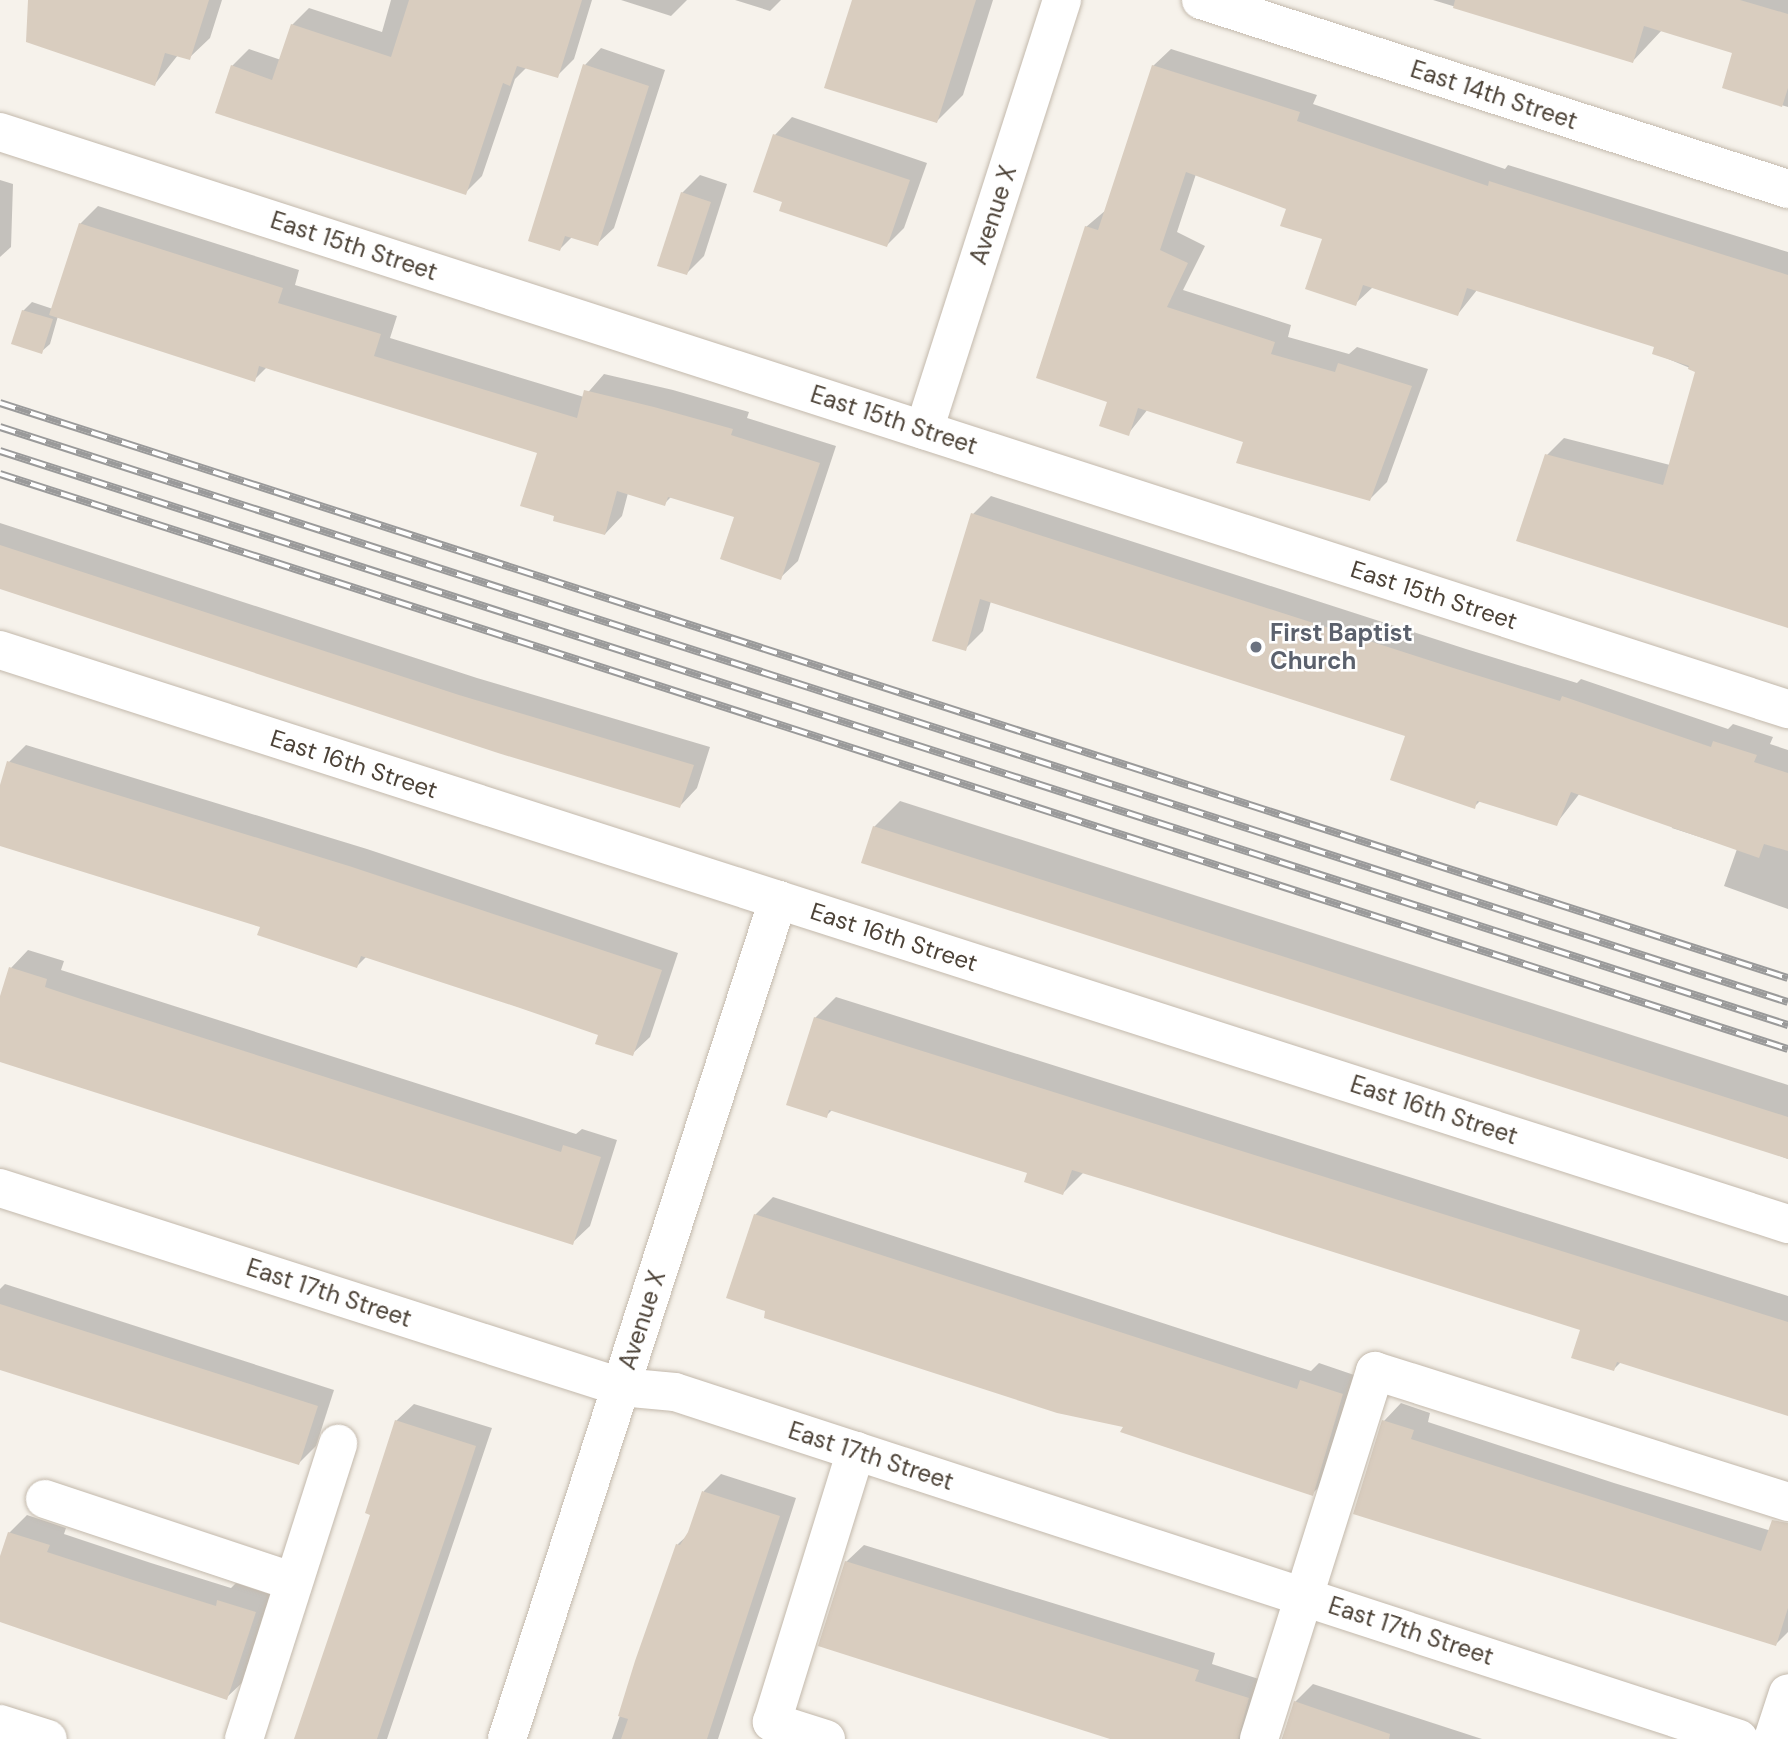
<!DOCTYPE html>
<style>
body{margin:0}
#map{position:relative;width:1788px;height:1739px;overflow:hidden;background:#f6f2eb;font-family:"DM Sans",sans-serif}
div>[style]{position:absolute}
.shadow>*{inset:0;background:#0003}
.building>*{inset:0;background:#d9cdbf}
.roads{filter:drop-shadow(0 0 2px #c3b9ac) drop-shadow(0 0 2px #c3b9ac)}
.minor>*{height:38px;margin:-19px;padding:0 19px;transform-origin:19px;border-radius:19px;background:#fff}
.rail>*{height:8px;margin-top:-4px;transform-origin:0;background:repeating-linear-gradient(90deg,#fff 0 16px,#9a9a9a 0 32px);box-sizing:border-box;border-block:2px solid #9a9a9a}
.dots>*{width:19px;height:19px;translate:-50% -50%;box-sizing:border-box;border:4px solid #fff;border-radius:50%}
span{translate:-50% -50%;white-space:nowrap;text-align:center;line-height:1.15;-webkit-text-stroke:5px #fff;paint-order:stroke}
.street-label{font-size:24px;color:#4c4237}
.worship-label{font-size:24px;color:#5b616d;font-weight:700}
.left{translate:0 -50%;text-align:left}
</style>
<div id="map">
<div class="shadow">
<div style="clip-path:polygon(30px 0,222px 0,210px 38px,189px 58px,178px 55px,155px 84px)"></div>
<div style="clip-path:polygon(391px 0,592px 0,574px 59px,557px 76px,527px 67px,515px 79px,482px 176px,465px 193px,232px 66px,249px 49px,281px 60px,292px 25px,309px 8px,382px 32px)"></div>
<div style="clip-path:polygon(621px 0,687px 0,671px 16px)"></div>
<div style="clip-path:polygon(735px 0,781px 0,770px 11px)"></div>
<div style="clip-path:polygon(854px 0,993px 0,963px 95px,937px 121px)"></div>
<div style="clip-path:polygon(1433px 0,1788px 0,1788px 107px,1724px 87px,1734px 52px,1662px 30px,1633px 61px)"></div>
<div style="clip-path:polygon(601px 48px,665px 70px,614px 228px,597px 244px,572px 237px,560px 249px,585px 65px)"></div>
<div style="clip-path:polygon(1171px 49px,1317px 95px,1313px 104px,1505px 169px,1508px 165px,1788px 252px,1788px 627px,1518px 540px,1547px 455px,1564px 438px,1670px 465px,1697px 371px,1654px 353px,1656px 346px,1477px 290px,1458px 314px,1373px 287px,1355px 304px,1324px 238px,1288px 207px,1196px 174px,1177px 232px,1205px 246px,1183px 290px,1291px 325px,1288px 337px,1349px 354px,1357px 347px,1428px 369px,1387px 482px,1370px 499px,1245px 441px,1148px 409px,1128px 434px,1110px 401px,1086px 227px,1106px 210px,1153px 66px)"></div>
<div style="clip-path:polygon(792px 117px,927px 163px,904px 228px,887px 245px,784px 201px,775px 135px)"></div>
<div style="clip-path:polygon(700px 175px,727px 184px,704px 256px,687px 273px,682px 193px)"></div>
<div style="clip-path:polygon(0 180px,13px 184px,11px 247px,0 257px)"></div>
<div style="clip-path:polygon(98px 206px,299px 270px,295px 285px,397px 316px,390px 338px,584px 397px,604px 374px,673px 390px,749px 412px,747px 418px,836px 446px,798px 561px,780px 578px,736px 516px,672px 496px,664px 504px,628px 493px,622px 516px,605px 534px,539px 451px,267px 367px,254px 380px,58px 316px,50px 344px,41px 352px,23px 311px,32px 302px,53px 309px,80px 224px)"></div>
<div style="clip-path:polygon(991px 496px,1466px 649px,1577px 683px,1581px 679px,1728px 729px,1733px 724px,1773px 737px,1770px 744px,1788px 750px,1788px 909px,1724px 886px,1737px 849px,1672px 828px,1673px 824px,1580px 793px,1556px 824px,1480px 801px,1474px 807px,1407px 735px,991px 601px,983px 631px,965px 649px,973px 514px)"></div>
<div style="clip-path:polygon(0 523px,477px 678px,710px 747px,697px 788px,680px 806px,0 588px)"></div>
<div style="clip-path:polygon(26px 745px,367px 849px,678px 953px,650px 1037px,632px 1054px,600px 1034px,367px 956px,357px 966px,262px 926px,0 844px,0 791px,9px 762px)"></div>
<div style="clip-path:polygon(900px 801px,1788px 1085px,1788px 1159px,874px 827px)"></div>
<div style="clip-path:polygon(28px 950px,64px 961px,61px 970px,102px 983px,576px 1134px,582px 1129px,617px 1140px,590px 1226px,572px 1243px,0 1061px,0 1002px,11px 968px)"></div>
<div style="clip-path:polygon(836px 997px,1788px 1296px,1788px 1414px,1622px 1361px,1614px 1369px,1583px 1329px,1084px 1172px,1063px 1193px,1029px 1172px,833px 1109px,826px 1116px,815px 1018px)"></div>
<div style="clip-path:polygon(773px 1197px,1311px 1371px,1319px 1363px,1360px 1377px,1330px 1476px,1312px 1494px,1125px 1426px,755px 1215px)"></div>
<div style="clip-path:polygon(5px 1284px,334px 1390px,316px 1446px,299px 1463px,0 1368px,0 1289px)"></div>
<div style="clip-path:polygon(1401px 1403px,1430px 1413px,1428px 1422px,1614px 1483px,1778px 1533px,1788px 1530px,1788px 1632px,1776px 1644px,1355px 1513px,1384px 1421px)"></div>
<div style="clip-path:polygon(414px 1404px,492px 1428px,387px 1739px,296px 1739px,372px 1514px,396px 1421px)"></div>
<div style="clip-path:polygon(721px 1474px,796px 1498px,718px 1739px,612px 1739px,678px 1544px,690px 1533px,704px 1491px)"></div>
<div style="clip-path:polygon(27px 1515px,66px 1528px,64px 1534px,151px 1563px,231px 1588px,236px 1583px,272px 1595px,244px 1681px,226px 1698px,0 1620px,0 1562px,9px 1533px)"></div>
<div style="clip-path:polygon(864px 1545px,1215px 1653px,1212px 1664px,1265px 1681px,1266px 1739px,1114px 1739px,846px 1562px)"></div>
<div style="clip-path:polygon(1313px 1684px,1482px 1739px,1282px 1739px,1295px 1702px)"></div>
</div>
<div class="building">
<div style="clip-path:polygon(28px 0,209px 0,190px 60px,165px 53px,155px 86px,26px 42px)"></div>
<div style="clip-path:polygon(409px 0,582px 0,558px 78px,517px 66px,510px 86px,503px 83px,466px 195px,215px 113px,231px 65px,272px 80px,291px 24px,391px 57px)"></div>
<div style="clip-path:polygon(852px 0,976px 0,937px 123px,824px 88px)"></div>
<div style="clip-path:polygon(1455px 0,1740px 0,1788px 14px,1788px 88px,1782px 107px,1722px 88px,1732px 53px,1644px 26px,1633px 63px,1453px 8px)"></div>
<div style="clip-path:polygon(583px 64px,649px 86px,598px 246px,565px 236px,560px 251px,528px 241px)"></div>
<div style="clip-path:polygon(1152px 65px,1300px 112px,1297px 121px,1488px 186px,1489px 181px,1788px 275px,1788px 628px,1516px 541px,1545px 454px,1663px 485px,1695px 372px,1688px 369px,1689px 366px,1652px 354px,1654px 347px,1467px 288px,1458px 316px,1363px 285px,1356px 306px,1305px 289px,1322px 239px,1280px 226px,1286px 209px,1186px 172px,1160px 250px,1188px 263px,1167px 307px,1275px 342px,1271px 354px,1335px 372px,1338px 363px,1412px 386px,1370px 501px,1236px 463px,1243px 442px,1138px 408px,1129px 436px,1099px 426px,1107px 402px,1036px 378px,1085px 226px,1098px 230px)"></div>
<div style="clip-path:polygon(773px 134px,910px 180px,887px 247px,779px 211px,782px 202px,753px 192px)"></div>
<div style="clip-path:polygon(681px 192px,711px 202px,687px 275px,657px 266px)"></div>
<div style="clip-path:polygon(79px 223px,283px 288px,278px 303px,381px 334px,374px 356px,577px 418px,584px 390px,654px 407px,733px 429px,731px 435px,820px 463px,781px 580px,720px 559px,734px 517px,668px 497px,665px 506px,617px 491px,605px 535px,553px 521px,554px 516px,520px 506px,537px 453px,259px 366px,255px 382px,49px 315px)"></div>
<div style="clip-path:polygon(22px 310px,53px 319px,42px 354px,11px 344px)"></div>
<div style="clip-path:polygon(971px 513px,1447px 666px,1560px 701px,1562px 696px,1711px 747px,1713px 741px,1757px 755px,1754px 762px,1788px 773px,1788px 851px,1764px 844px,1759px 858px,1571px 792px,1557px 826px,1477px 801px,1475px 809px,1390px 780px,1405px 736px,980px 599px,966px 651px,932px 641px)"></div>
<div style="clip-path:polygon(0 545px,459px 695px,694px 765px,680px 808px,498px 753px,0 589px)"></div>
<div style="clip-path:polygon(7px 761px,349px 866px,662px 970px,633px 1056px,595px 1044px,598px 1035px,520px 1008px,361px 956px,357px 968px,257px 935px,260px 927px,0 846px,0 785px)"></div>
<div style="clip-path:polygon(873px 826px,1788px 1117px,1788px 1159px,861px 863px)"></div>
<div style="clip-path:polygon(9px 967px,47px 979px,45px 987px,84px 1000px,561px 1152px,563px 1145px,601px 1157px,573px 1245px,0 1062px,0 996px)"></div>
<div style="clip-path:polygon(814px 1017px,1788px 1322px,1788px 1416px,1617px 1362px,1614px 1371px,1571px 1358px,1580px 1330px,1131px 1188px,1072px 1170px,1063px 1195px,1024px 1182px,1027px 1173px,986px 1160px,829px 1110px,827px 1118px,786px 1105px)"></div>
<div style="clip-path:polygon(754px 1214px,1297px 1389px,1300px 1380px,1343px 1394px,1313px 1496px,1120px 1432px,1123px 1427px,1057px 1413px,764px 1318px,765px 1311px,726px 1298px)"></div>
<div style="clip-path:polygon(0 1304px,318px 1406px,299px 1465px,0 1370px)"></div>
<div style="clip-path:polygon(395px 1420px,476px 1446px,464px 1483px,377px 1739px,294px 1739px,370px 1515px,365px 1513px)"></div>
<div style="clip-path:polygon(1382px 1420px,1414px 1430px,1411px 1439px,1761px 1551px,1772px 1520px,1788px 1523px,1788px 1608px,1776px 1646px,1353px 1514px)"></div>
<div style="clip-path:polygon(702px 1491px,780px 1516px,753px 1598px,707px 1739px,621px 1739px,628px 1719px,618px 1716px,635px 1661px,676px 1544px,680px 1545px,688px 1532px)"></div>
<div style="clip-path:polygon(8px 1532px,50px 1545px,47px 1552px,133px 1580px,216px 1606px,217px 1600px,256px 1612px,227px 1700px,0 1622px,0 1556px)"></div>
<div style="clip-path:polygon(845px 1561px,1199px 1670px,1195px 1681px,1249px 1698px,1238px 1739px,1110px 1739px,818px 1646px)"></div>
<div style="clip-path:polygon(1294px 1701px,1390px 1734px,1389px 1739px,1282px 1739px)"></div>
</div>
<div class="roads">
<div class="minor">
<div style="left:1201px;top:0;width:617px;rotate:17.85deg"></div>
<div style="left:0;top:132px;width:1879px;rotate:17.89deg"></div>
<div style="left:924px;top:430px;width:452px;rotate:-72.2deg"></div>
<div style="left:0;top:650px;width:1878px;rotate:17.8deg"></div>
<div style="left:0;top:1188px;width:652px;rotate:17.77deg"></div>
<div style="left:621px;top:1387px;width:54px;rotate:5.3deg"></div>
<div style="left:675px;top:1392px;width:1119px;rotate:18.06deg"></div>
<div style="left:45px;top:1499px;width:262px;rotate:18.4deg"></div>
<div style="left:0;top:1724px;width:50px;rotate:17.4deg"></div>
<div style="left:244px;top:1739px;width:310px;rotate:-72.3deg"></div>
<div style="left:507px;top:1739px;width:882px;rotate:-72.1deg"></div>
<div style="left:826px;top:1739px;width:57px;rotate:-162.5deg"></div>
<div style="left:772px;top:1722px;width:284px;rotate:-72.8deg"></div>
<div style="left:1259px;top:1739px;width:386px;rotate:-72.5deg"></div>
<div style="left:1375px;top:1371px;width:433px;rotate:17.6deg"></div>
<div style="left:1773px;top:1739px;width:48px;rotate:-71.9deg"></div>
</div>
</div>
<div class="rail">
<div style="left:0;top:403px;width:1878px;rotate:17.83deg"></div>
<div style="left:0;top:427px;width:1878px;rotate:17.83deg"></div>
<div style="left:0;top:451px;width:1878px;rotate:17.8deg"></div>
<div style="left:0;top:474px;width:1878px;rotate:17.83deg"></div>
</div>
<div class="dots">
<div style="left:1256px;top:647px;background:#6b7280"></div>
</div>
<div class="street-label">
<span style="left:1494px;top:95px;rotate:18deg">East 14th Street</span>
<span style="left:993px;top:215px;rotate:-72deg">Avenue X</span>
<span style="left:354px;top:246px;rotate:18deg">East 15th Street</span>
<span style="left:894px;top:420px;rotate:18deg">East 15th Street</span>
<span style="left:1434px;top:595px;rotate:18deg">East 15th Street</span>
<span style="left:354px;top:764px;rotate:18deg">East 16th Street</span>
<span style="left:894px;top:937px;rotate:18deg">East 16th Street</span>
<span style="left:1434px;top:1110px;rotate:18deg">East 16th Street</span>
<span style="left:329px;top:1293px;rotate:18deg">East 17th Street</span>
<span style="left:642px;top:1320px;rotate:-72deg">Avenue X</span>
<span style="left:871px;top:1456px;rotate:18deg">East 17th Street</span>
<span style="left:1411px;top:1631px;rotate:18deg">East 17th Street</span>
</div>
<div class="worship-label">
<span class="left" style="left:1270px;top:647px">First Baptist<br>Church</span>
</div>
</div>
